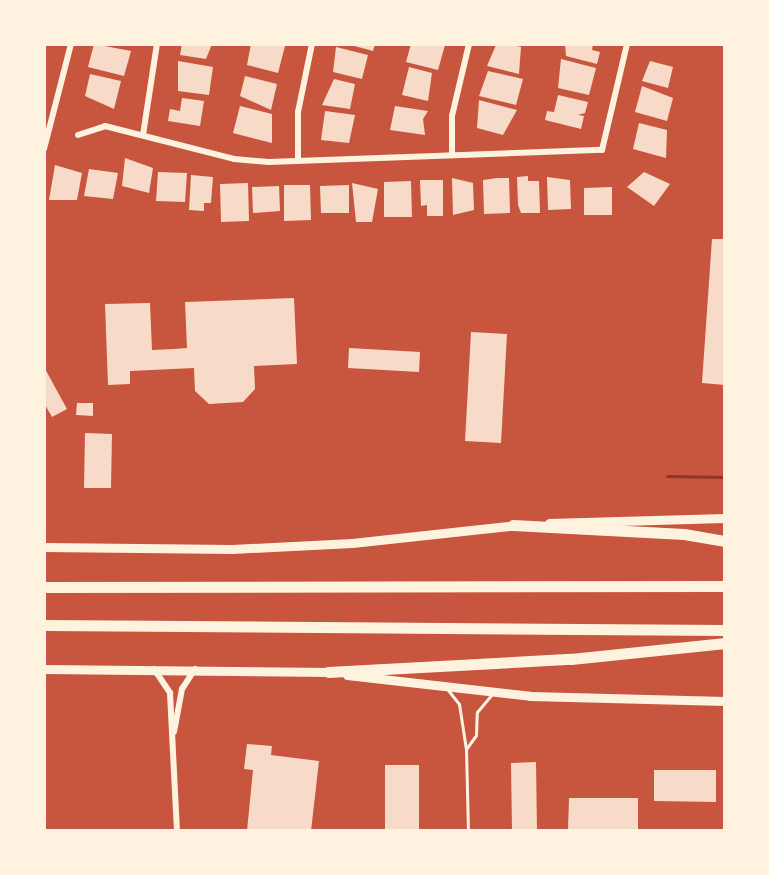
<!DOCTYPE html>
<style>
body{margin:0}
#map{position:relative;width:769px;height:875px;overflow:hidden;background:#c8553d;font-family:"Source Serif 4",serif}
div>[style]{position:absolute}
.stream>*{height:3px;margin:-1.5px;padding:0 1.5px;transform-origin:1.5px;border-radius:1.5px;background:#8f3625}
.building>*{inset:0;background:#f7dbc8}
.service>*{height:3px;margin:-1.5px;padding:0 1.5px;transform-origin:1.5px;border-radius:1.5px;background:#fff3e0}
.minor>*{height:6px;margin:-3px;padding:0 3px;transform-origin:3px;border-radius:3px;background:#fff3e0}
.secondary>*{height:9px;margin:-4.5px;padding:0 4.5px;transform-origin:4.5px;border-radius:4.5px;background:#fff3e0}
.motorway>*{height:11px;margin:-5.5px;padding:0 5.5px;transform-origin:5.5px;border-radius:5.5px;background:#fff3e0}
span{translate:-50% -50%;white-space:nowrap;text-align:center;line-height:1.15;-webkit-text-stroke:8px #fff3e0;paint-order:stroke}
.frame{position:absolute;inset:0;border:46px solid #fff3e0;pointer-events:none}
</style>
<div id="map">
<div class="stream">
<div style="left:667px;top:476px;width:58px;rotate:1deg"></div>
</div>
<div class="building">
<div style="clip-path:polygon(94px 44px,131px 51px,124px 76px,88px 67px)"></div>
<div style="clip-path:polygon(182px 44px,212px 44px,206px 59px,180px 55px)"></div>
<div style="clip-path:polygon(251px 44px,285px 46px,278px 73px,247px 65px)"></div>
<div style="clip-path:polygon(347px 44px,375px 44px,373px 51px)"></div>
<div style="clip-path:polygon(411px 44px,445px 45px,438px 70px,406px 62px)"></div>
<div style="clip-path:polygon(510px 44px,521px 47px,519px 74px,487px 66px,496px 45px)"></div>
<div style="clip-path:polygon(565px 44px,593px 44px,592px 50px,600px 52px,597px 64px,566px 56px)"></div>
<div style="clip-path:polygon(336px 47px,368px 55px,362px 79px,333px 72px)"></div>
<div style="clip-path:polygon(561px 59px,596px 68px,589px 95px,558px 88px)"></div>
<div style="clip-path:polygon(178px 61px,213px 67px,209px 95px,178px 91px)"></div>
<div style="clip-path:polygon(650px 61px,673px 67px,668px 88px,642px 81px)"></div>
<div style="clip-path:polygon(409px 67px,432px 73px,428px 101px,402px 95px)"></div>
<div style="clip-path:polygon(488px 71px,523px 79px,516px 105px,479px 96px)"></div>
<div style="clip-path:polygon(90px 74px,121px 81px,114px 109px,85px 96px)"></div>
<div style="clip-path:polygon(245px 76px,277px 84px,271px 110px,240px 96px)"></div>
<div style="clip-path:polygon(334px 79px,355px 84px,350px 109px,322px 105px)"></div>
<div style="clip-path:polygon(642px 86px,673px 98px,667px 121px,635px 112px)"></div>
<div style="clip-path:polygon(558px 95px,588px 102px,585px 113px,578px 115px,584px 116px,581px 129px,545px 120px,547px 111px,554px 112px)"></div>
<div style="clip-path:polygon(182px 98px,204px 101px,200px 126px,168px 121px,170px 109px,180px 111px)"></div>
<div style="clip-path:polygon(479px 100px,517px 110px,503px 135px,477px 128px)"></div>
<div style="clip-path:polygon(240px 106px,272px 114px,272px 143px,233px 133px)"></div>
<div style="clip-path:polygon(395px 106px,428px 111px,423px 119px,425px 135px,390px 130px)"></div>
<div style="clip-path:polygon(325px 111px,355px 115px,349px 143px,321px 140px)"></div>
<div style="clip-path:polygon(639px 123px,667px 130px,666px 158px,633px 149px)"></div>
<div style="clip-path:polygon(125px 158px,153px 168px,149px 193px,122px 186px)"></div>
<div style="clip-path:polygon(55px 165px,82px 173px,77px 200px,49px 200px)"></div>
<div style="clip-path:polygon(89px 169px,118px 173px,113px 199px,84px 196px)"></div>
<div style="clip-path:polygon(158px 172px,187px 173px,185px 202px,156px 201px)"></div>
<div style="clip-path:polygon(644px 172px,670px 184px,654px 206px,627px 187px)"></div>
<div style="clip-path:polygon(191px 175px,213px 177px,211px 203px,204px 203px,204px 211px,189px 210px)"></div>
<div style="clip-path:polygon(528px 176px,528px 181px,539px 181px,540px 213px,521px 213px,518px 205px,517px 177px)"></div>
<div style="clip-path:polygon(547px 177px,570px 180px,571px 209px,548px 210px)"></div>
<div style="clip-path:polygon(452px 178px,473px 183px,474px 210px,453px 215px)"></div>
<div style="clip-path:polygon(497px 178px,509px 178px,510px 213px,484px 214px,483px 180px)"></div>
<div style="clip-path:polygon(420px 180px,443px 180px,443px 216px,427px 216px,427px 205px,421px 206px)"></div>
<div style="clip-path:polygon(411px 181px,412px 217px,384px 217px,384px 182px)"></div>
<div style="clip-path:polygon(248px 183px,249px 221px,221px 222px,220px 184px)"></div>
<div style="clip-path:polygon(352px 183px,378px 189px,372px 222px,356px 222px)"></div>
<div style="clip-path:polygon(284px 185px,310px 185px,311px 220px,284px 221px)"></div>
<div style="clip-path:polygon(349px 185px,349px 213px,321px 213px,320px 186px)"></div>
<div style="clip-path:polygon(279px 186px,280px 211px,253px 213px,252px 187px)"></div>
<div style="clip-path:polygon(612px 187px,612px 215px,584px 215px,584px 188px)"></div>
<div style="clip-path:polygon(712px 239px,725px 239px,725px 385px,702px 383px)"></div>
<div style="clip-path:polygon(294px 298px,297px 364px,254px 366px,255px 389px,243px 402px,209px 404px,195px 391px,194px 368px,130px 371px,130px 384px,108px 385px,105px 304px,150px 303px,152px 350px,174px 349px,187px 348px,185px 302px)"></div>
<div style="clip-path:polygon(471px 332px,507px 334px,501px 443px,465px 441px)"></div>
<div style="clip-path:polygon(349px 348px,420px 352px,419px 372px,348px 368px)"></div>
<div style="clip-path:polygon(44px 367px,67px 409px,52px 417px,44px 403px)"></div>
<div style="clip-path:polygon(77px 403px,93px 403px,93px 416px,76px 415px)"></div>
<div style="clip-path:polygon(85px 433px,112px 434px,111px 488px,84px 488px)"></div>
<div style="clip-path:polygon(247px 744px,272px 746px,271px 755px,319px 761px,311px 831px,247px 831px,253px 770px,244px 769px)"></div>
<div style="clip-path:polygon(536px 762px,537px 831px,512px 831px,511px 763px)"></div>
<div style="clip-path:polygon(385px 765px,419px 765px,419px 830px,385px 830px)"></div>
<div style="clip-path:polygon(654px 770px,716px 770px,716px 802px,654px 801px)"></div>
<div style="clip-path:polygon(569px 798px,638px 798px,638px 831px,568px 831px)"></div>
</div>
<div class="service">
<div style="left:448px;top:690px;width:18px;rotate:52deg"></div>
<div style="left:459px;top:704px;width:46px;rotate:81.2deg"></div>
<div style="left:466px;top:749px;width:82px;rotate:88.6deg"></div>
<div style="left:466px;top:749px;width:17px;rotate:-54deg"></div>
<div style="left:476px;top:735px;width:23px;rotate:-88deg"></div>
<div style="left:477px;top:712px;width:23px;rotate:-50deg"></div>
</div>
<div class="minor">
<div style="left:78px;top:135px;width:28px;rotate:-18deg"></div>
<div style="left:105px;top:126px;width:133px;rotate:14.3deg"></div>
<div style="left:234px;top:159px;width:35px;rotate:5deg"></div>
<div style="left:269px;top:162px;width:333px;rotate:-2.1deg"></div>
<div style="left:602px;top:150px;width:109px;rotate:-76.7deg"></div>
<div style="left:143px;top:135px;width:92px;rotate:-81.3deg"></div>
<div style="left:44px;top:149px;width:108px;rotate:-75.6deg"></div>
<div style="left:452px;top:155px;width:39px;rotate:-90deg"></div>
<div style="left:452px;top:116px;width:74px;rotate:-76.7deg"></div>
<div style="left:298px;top:161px;width:49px;rotate:-90deg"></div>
<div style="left:298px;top:112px;width:69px;rotate:-78.4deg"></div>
<div style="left:154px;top:669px;width:29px;rotate:56deg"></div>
<div style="left:170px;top:693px;width:138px;rotate:87.1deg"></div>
<div style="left:174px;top:732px;width:44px;rotate:-79.5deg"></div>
<div style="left:182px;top:689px;width:24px;rotate:-57deg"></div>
</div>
<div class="secondary">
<div style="left:549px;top:523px;width:176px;rotate:-1.6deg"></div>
<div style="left:44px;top:547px;width:188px;rotate:0.6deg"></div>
<div style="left:232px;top:549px;width:120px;rotate:-2.9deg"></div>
<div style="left:352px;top:543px;width:167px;rotate:-6.2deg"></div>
<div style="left:44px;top:669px;width:289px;rotate:0.6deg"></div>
<div style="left:347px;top:675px;width:184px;rotate:6.5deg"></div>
<div style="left:530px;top:696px;width:195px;rotate:1.5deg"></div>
</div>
<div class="motorway">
<div style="left:513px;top:525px;width:171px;rotate:3deg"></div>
<div style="left:684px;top:534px;width:42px;rotate:9.7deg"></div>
<div style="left:44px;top:587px;width:681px;rotate:-0.08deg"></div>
<div style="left:44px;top:625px;width:681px;rotate:0.42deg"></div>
<div style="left:328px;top:672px;width:243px;rotate:-3.1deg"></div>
<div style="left:571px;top:659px;width:155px;rotate:-5.9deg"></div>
</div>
<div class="frame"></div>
</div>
